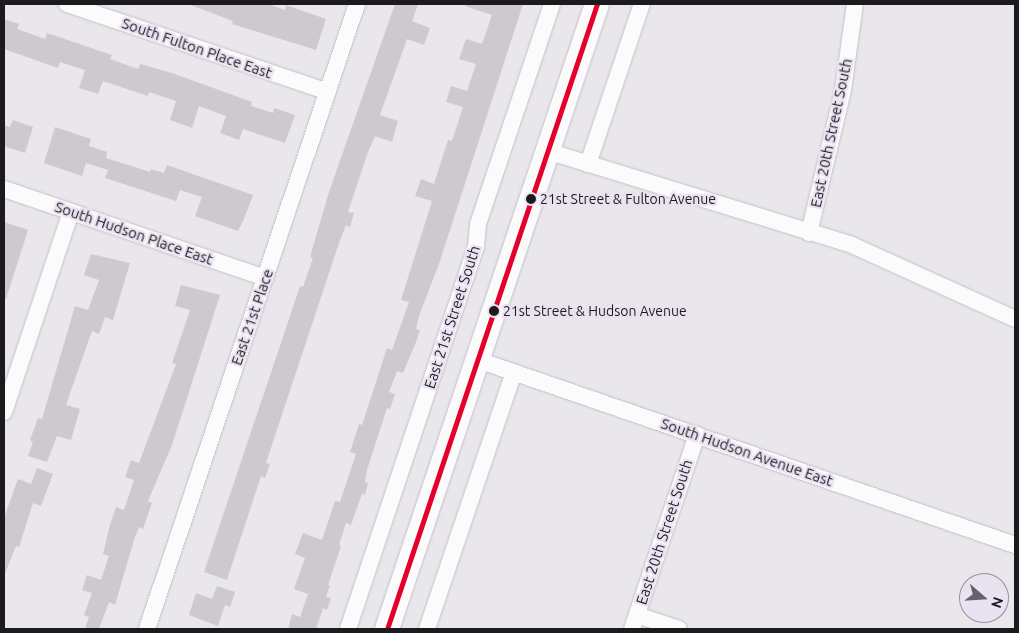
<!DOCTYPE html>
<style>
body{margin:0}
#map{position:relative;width:1019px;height:633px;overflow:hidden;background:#e9e6ec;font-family:Ubuntu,sans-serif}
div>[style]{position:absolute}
.building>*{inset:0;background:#cccacf}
.roads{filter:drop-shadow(0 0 1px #c4c1c7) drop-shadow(0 0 1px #c4c1c7)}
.street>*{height:16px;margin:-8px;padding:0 8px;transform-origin:8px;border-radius:8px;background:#fcfbfc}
.secondary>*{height:24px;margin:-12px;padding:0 12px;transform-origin:12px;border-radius:12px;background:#fcfbfc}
.bus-1>*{height:5px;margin:-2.5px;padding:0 2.5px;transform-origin:2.5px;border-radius:2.5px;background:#e4002b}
.dots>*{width:14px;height:14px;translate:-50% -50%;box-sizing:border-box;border:2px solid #eae2f0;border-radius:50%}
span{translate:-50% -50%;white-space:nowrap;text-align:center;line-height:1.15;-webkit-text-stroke:4.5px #eae2f0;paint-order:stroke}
.bus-label{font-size:14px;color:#1d1a1f}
.left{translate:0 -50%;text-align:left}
.street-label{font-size:15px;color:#1d1a1f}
.frame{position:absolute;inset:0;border:5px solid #1d1a1f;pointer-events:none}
.north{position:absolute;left:959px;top:573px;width:50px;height:50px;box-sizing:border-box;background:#eae2f0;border:1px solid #98929c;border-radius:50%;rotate:109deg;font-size:14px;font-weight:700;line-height:20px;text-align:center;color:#1d1a1f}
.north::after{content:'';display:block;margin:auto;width:18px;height:22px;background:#646167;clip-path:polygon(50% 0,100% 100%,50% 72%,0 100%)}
</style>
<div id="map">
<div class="building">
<div style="clip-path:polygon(188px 4px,268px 4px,285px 10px,286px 5px,326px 19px,316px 50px,232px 24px,233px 21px)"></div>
<div style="clip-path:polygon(395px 4px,418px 4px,412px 21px,430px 28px,424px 45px,407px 39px,380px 115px,398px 121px,392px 142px,375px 136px,368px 152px,348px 212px,354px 213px,350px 227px,346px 225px,339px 243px,266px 463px,270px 464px,265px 478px,261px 476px,227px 580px,204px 572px,300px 286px,303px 287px,313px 258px,310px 257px,329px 192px)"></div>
<div style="clip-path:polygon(466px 4px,523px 4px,440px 261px,419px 316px,416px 329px,420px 330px,416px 342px,403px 373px,397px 371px,389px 392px,395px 394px,390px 409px,387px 408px,367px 470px,365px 482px,368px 483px,365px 495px,362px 494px,351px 525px,346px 523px,339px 545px,341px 546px,328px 585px,330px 585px,326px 597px,331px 598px,327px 610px,323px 608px,316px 629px,288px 629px,292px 614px,300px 617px,308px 594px,294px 589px,305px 558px,295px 554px,303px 533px,322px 540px,335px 501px,340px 502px,356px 454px,350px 452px,359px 424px,362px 425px,387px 348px,392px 350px,409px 302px,401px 300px,432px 201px,415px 196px,421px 179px,434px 184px,448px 140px,452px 141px,463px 107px,446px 102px,451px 86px,467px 91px,476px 64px,459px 59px,466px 39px,482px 44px,492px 15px,465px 6px)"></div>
<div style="clip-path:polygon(4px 19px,19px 24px,17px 29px,45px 39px,47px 33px,112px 55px,110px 59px,138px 69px,140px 64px,172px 73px,252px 102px,251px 106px,273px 113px,274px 108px,295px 115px,285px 143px,243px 129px,239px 140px,220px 133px,226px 116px,199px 106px,192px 128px,170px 120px,176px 101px,149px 92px,148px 96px,103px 81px,98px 94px,79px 88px,85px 70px,60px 62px,58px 68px,4px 49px)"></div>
<div style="clip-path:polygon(13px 120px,33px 127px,25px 153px,4px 146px,4px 125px,10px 127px)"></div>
<div style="clip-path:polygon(55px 127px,91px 139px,89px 146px,107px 152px,106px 158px,150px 172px,151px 169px,164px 173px,167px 165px,253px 195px,244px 219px,238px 231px,195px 216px,202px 197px,180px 190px,176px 201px,105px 178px,108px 170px,86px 163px,82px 176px,44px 163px)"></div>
<div style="clip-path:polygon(4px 222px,28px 230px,6px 299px,4px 298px)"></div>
<div style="clip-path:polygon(91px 254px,130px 263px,113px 320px,105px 317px,99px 334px,92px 331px,75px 379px,66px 405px,80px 409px,71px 440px,57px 436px,47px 462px,28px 456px,33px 442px,30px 440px,38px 418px,42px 419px,75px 306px,88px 310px,99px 280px,84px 275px)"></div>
<div style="clip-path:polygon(181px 285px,220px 295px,172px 445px,148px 501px,152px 503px,143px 529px,139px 527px,134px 540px,115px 605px,109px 602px,99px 629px,85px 629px,89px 617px,84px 615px,92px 593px,82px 590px,87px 575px,101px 580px,109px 556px,103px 554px,110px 525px,116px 507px,124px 510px,134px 480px,125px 477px,131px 460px,139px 463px,176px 364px,172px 363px,190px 310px,175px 306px)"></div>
<div style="clip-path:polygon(37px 468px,53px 474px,41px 506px,33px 503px,19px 547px,16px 546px,4px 576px,4px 518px,18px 479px,31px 484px)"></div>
<div style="clip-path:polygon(217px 586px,235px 592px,230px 607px,225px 605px,218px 626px,189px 615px,196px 593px,212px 599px)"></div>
</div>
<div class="roads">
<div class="street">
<div style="left:67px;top:4px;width:275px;rotate:18.6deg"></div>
<div style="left:547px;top:151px;width:319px;rotate:17.1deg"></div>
<div style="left:852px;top:245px;width:179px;rotate:24.4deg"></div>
<div style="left:588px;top:164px;width:169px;rotate:-71.4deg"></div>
<div style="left:4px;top:189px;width:276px;rotate:18.8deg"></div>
<div style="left:809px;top:233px;width:147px;rotate:-76.6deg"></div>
<div style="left:843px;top:90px;width:87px;rotate:-82.1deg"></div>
<div style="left:478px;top:360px;width:568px;rotate:19.01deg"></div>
<div style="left:4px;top:412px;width:211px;rotate:-71.5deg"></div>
<div style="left:637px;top:615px;width:44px;rotate:18.4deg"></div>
<div style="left:147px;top:629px;width:659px;rotate:-71.43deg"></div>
<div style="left:348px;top:629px;width:403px;rotate:-71.5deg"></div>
<div style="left:476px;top:247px;width:23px;rotate:-85deg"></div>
<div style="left:478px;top:224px;width:232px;rotate:-71.4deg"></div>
<div style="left:427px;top:629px;width:271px;rotate:-71.3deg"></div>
<div style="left:632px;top:629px;width:205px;rotate:-71.5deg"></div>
</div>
<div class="secondary">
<div style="left:387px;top:629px;width:659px;rotate:-71.43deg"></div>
</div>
</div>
<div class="bus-1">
<div style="left:387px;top:629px;width:659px;rotate:-71.43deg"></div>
</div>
<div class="dots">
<div style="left:531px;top:199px;background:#1d1a1f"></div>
<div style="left:494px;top:311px;background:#1d1a1f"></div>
</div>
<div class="bus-label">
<span class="left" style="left:540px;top:199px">21st Street &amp; Fulton Avenue</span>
<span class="left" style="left:503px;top:311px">21st Street &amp; Hudson Avenue</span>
</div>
<div class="street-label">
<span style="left:197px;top:48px;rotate:19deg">South Fulton Place East</span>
<span style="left:831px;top:133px;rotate:-78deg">East 20th Street South</span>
<span style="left:134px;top:233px;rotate:19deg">South Hudson Place East</span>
<span style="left:252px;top:317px;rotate:-71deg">East 21st Place</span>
<span style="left:452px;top:317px;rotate:-72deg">East 21st Street South</span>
<span style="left:747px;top:452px;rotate:19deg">South Hudson Avenue East</span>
<span style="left:664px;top:532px;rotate:-72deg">East 20th Street South</span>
</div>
<div class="frame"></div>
<div class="north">N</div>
</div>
